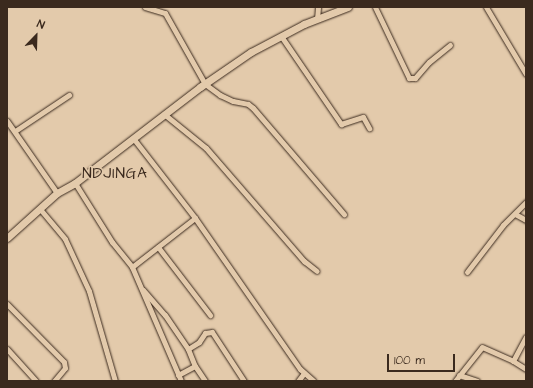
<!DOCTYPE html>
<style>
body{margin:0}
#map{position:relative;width:533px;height:388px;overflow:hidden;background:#e3caab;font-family:"Architects Daughter",sans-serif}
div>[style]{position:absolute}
.roads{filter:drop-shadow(0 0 1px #3b2a1e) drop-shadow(0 0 1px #3b2a1e)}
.street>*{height:5px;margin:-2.5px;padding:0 2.5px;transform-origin:2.5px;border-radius:2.5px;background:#e3caab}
.secondary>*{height:7px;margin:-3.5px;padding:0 3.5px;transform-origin:3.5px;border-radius:3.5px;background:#e3caab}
span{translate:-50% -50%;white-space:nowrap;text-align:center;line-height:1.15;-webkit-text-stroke:3px #e3caab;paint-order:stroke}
.quarter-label{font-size:15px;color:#3b2a1e;letter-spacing:1px}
.frame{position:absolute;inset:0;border:8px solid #3b2a1e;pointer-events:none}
.north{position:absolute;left:16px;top:16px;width:40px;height:40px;-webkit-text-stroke:3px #e3caab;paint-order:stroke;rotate:23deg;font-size:11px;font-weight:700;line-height:16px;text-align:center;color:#3b2a1e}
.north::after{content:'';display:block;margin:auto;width:14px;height:18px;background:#3b2a1e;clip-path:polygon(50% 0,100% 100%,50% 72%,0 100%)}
.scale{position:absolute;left:387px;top:354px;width:68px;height:18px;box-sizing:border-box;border:2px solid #3b2a1e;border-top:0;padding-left:5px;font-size:12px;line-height:14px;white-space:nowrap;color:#3b2a1e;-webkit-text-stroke:3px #e3caab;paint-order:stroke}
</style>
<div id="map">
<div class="roads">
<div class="street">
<div style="left:145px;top:7px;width:21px;rotate:17deg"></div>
<div style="left:165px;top:13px;width:81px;rotate:60.6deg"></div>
<div style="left:205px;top:84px;width:19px;rotate:36deg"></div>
<div style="left:220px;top:95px;width:14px;rotate:25deg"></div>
<div style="left:233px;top:101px;width:15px;rotate:11deg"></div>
<div style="left:248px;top:104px;width:6px;rotate:39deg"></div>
<div style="left:253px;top:108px;width:140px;rotate:49.4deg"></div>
<div style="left:375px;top:7px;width:79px;rotate:64.4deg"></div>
<div style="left:409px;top:78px;width:6px"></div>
<div style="left:415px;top:78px;width:21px;rotate:-49deg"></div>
<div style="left:429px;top:62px;width:27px;rotate:-39deg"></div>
<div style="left:486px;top:7px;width:78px;rotate:59.2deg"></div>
<div style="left:317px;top:19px;width:12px;rotate:-85deg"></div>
<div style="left:281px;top:36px;width:107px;rotate:55.7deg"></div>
<div style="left:341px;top:124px;width:23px;rotate:-18deg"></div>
<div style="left:363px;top:117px;width:13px;rotate:61deg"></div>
<div style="left:164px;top:114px;width:54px;rotate:39deg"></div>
<div style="left:206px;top:148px;width:150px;rotate:49.1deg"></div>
<div style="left:304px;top:261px;width:16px;rotate:38deg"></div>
<div style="left:7px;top:121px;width:88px;rotate:55.2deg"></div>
<div style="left:15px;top:131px;width:65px;rotate:-33.7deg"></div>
<div style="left:133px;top:138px;width:101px;rotate:52.2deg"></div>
<div style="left:195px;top:218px;width:184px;rotate:55.2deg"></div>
<div style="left:300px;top:369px;width:18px;rotate:41deg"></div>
<div style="left:75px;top:183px;width:70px;rotate:57.9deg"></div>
<div style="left:112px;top:242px;width:32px;rotate:51deg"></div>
<div style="left:132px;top:267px;width:124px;rotate:66.7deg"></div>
<div style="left:40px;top:209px;width:39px;rotate:50deg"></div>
<div style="left:65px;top:239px;width:57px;rotate:65.2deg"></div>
<div style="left:89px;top:291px;width:94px;rotate:73.9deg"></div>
<div style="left:515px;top:214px;width:13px;rotate:29deg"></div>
<div style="left:158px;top:247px;width:86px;rotate:52.6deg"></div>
<div style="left:132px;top:267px;width:80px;rotate:-37.9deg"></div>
<div style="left:467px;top:272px;width:59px;rotate:-52.5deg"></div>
<div style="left:503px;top:225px;width:33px;rotate:-45deg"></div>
<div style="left:143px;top:290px;width:33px;rotate:49deg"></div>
<div style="left:165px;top:315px;width:41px;rotate:55.9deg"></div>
<div style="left:188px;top:349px;width:18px;rotate:68deg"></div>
<div style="left:195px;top:366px;width:18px;rotate:56deg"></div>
<div style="left:7px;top:304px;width:81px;rotate:45.5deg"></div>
<div style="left:64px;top:362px;width:6px;rotate:81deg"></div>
<div style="left:65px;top:368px;width:17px;rotate:130deg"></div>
<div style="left:7px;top:349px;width:43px;rotate:47.8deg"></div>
<div style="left:188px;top:349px;width:13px;rotate:-32deg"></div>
<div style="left:199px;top:342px;width:11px;rotate:-56deg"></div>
<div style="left:205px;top:333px;width:7px;rotate:-8deg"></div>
<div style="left:212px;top:332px;width:59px;rotate:56.9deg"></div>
<div style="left:513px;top:361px;width:27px;rotate:-62deg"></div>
<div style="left:178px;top:375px;width:19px;rotate:-28deg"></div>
<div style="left:459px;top:375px;width:19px;rotate:18deg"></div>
<div style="left:298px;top:381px;width:10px;rotate:-53deg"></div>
<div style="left:455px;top:381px;width:43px;rotate:-51.5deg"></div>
<div style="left:482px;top:347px;width:34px;rotate:24deg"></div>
<div style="left:513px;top:361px;width:15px;rotate:32deg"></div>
</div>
<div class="secondary">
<div style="left:7px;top:238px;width:67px;rotate:-42deg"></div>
<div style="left:57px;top:193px;width:21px;rotate:-29deg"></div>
<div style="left:75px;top:183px;width:158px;rotate:-37.5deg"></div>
<div style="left:200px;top:87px;width:62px;rotate:-34.5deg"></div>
<div style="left:251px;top:52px;width:60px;rotate:-27.8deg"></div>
<div style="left:304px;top:24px;width:47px;rotate:-21.1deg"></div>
</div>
</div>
<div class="quarter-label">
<span style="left:115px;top:174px">NDJINGA</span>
</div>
<div class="frame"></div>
<div class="north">N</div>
<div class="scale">100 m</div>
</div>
